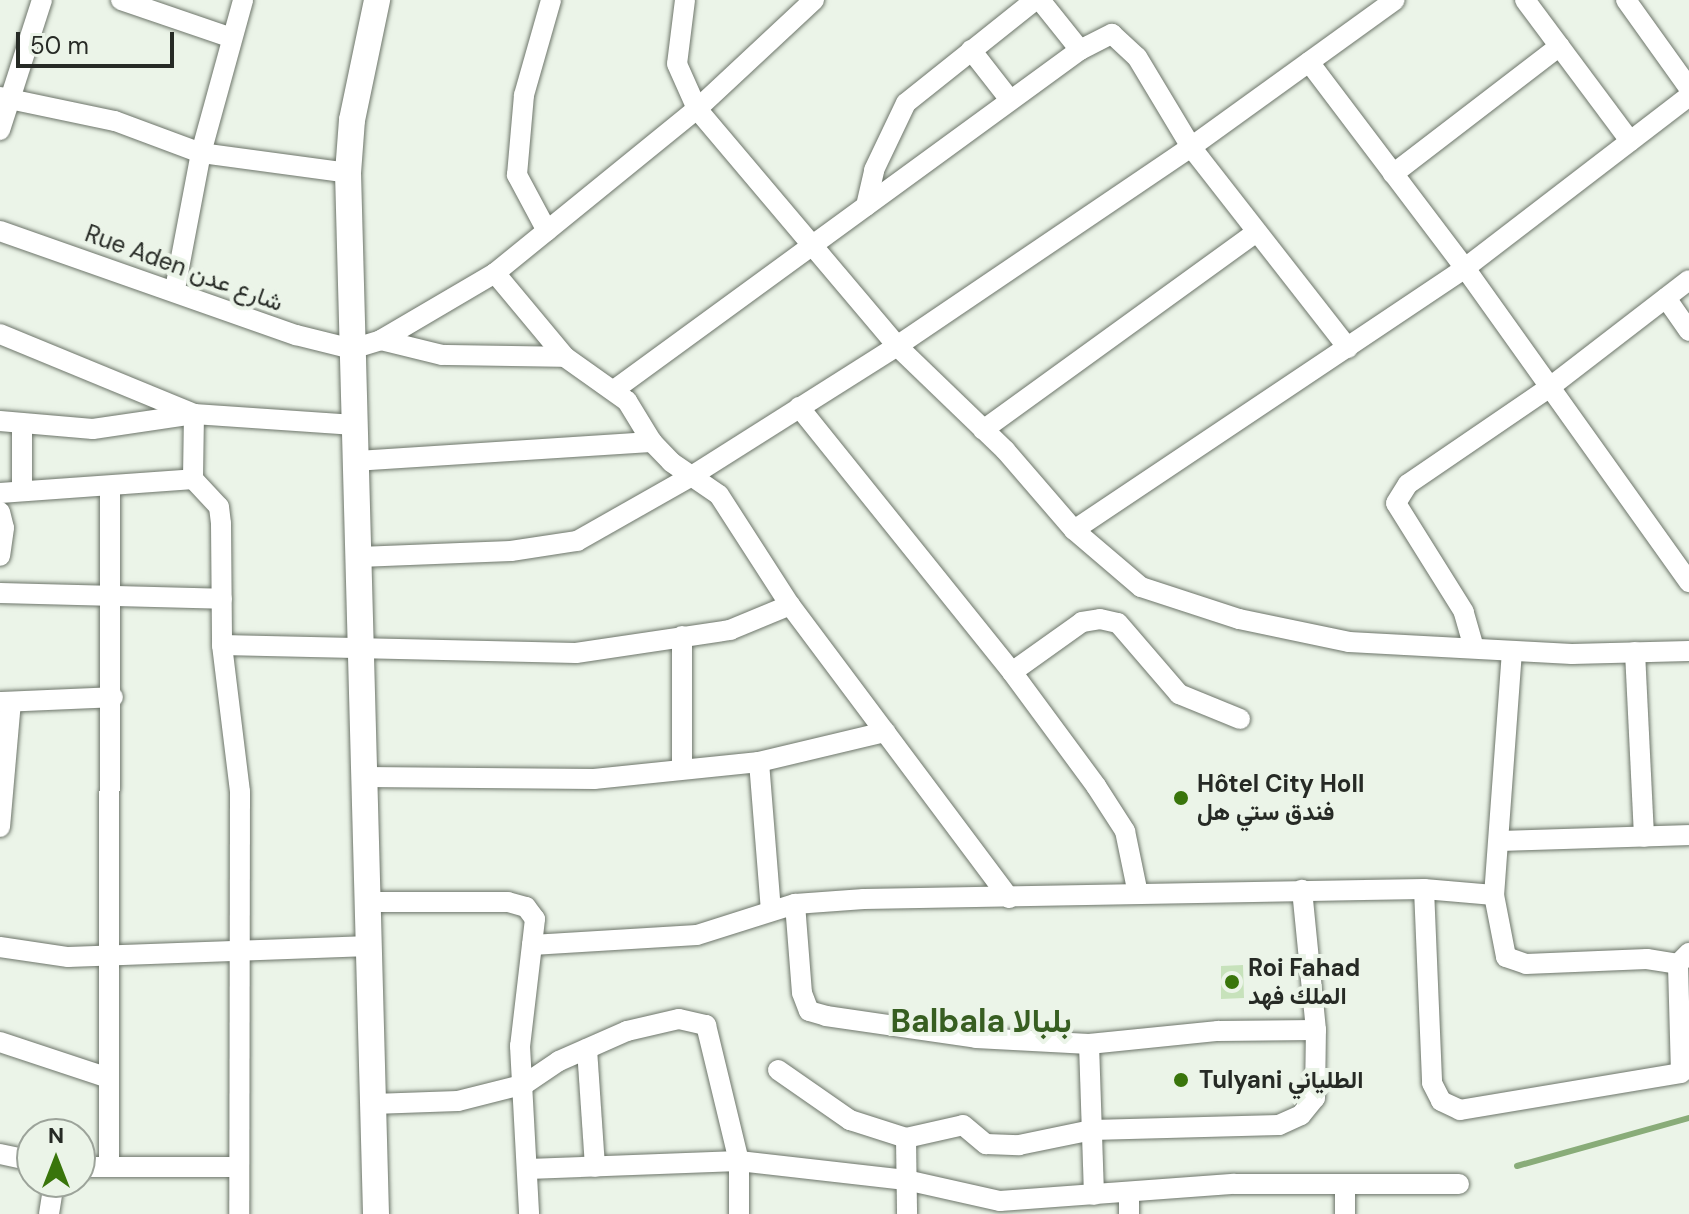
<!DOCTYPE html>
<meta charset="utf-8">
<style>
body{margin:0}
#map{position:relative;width:1689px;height:1214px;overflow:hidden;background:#ebf4e8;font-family:"DM Sans",Vazirmatn,sans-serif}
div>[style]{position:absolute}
.green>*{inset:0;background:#c7e2bb}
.stream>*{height:6px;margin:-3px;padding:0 3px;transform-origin:3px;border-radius:3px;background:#89ac79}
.roads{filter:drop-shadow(0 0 2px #6d756a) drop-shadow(0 0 2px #6d756a)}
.minor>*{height:20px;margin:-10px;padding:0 10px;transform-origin:10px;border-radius:10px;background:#fff}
.major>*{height:26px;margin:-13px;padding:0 13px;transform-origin:13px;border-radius:13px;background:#fff}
.dots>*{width:22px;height:22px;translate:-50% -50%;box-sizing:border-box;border:4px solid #ebf4e8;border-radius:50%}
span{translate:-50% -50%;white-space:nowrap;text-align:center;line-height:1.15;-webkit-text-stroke:8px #ebf4e8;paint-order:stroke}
.street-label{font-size:24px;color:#262a25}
.poi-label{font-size:24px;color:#262a25;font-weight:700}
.left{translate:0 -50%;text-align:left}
.district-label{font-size:32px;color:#375e21;font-weight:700}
.north{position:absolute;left:16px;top:1118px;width:80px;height:80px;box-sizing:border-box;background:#ebf4e8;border:2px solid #9ca39a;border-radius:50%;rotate:0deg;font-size:22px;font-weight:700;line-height:32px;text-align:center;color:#262a25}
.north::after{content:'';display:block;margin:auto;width:28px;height:36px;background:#39750b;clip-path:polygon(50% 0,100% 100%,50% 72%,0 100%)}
.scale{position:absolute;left:16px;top:32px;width:158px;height:36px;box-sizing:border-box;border:4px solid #262a25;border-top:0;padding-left:10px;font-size:24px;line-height:28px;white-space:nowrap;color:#262a25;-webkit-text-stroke:6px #ebf4e8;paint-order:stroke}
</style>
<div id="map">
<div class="green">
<div style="clip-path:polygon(1243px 965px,1244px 998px,1221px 999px,1221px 966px)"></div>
</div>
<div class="stream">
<div style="left:1517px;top:1166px;width:179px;rotate:-15.6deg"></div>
</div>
<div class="roads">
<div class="minor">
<div style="left:121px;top:0;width:117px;rotate:18.9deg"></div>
<div style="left:685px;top:0;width:64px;rotate:97.1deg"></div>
<div style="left:677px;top:64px;width:49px;rotate:66deg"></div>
<div style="left:697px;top:109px;width:310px;rotate:49.8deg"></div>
<div style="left:897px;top:346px;width:150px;rotate:43.9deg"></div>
<div style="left:1005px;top:450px;width:106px;rotate:49.2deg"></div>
<div style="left:1074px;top:530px;width:88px;rotate:40.4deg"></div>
<div style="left:1141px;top:587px;width:103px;rotate:18.1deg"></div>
<div style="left:1239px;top:619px;width:112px;rotate:11.8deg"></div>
<div style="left:1349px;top:642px;width:223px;rotate:3.1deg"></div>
<div style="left:1572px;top:654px;width:117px;rotate:-1.5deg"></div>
<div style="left:1040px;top:0;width:64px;rotate:51.3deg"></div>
<div style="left:1525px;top:0;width:176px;rotate:53.3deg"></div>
<div style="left:1626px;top:0;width:108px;rotate:54.4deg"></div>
<div style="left:971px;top:50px;width:63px;rotate:52deg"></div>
<div style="left:1309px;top:62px;width:258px;rotate:52.9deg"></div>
<div style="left:1465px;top:268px;width:386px;rotate:54.5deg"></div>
<div style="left:0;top:97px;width:117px;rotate:11.8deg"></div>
<div style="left:115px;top:121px;width:92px;rotate:20.4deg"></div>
<div style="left:201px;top:153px;width:148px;rotate:7.7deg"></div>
<div style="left:0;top:130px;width:137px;rotate:-72.1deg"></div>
<div style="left:1393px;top:174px;width:210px;rotate:-37.5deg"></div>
<div style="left:866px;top:206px;width:37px;rotate:-77deg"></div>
<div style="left:874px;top:170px;width:74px;rotate:-64.5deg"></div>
<div style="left:906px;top:103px;width:165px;rotate:-38.6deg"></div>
<div style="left:0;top:231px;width:314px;rotate:19.4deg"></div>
<div style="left:296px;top:335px;width:58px;rotate:14deg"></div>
<div style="left:352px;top:349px;width:30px;rotate:-17deg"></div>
<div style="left:381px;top:340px;width:132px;rotate:-30.4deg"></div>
<div style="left:495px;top:273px;width:260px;rotate:-39.1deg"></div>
<div style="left:697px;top:109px;width:160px;rotate:-43deg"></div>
<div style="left:547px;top:231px;width:64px;rotate:-118.2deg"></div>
<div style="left:517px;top:175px;width:80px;rotate:-85deg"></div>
<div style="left:524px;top:95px;width:99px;rotate:-74.1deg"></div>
<div style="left:495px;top:273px;width:109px;rotate:50.2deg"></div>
<div style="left:565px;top:357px;width:76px;rotate:35.4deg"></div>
<div style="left:627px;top:401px;width:48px;rotate:58.6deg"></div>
<div style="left:652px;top:442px;width:28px;rotate:46deg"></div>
<div style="left:671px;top:462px;width:58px;rotate:34.5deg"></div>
<div style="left:719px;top:495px;width:131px;rotate:57.2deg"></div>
<div style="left:790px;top:605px;width:366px;rotate:53.2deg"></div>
<div style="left:175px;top:289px;width:138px;rotate:-79.2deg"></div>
<div style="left:201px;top:153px;width:159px;rotate:-74.6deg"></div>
<div style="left:1666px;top:298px;width:40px;rotate:55.1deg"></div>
<div style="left:0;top:334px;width:210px;rotate:22.4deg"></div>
<div style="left:194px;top:414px;width:161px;rotate:3.9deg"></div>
<div style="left:381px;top:340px;width:63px;rotate:13.8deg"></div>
<div style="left:442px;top:355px;width:123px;rotate:0.9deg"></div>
<div style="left:614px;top:390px;width:577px;rotate:-36.12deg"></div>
<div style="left:1080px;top:50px;width:36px;rotate:-27deg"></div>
<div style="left:1112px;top:34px;width:34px;rotate:43deg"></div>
<div style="left:1137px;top:57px;width:105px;rotate:59deg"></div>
<div style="left:1191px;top:147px;width:255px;rotate:52deg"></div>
<div style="left:799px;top:407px;width:340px;rotate:51.2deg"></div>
<div style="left:1012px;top:672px;width:142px;rotate:53.6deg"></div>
<div style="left:1096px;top:786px;width:54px;rotate:57.2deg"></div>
<div style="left:1125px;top:831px;width:64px;rotate:78.3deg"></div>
<div style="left:0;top:421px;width:93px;rotate:4.9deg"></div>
<div style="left:93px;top:429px;width:102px;rotate:-8.4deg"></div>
<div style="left:194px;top:414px;width:65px;rotate:90.9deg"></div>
<div style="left:193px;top:479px;width:38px;rotate:47deg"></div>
<div style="left:219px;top:507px;width:17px;rotate:83deg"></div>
<div style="left:221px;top:524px;width:121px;rotate:89.5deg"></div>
<div style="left:222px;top:645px;width:148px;rotate:83deg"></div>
<div style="left:240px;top:792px;width:422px;rotate:90.1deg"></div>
<div style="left:22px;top:424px;width:66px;rotate:90deg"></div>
<div style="left:983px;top:430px;width:336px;rotate:-35.9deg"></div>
<div style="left:356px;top:461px;width:297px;rotate:-3.7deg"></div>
<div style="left:0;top:493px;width:194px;rotate:-4.1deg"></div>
<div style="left:0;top:512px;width:16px;rotate:76deg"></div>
<div style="left:4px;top:528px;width:28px;rotate:98deg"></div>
<div style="left:1074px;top:530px;width:471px;rotate:-33.8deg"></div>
<div style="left:1465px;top:268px;width:282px;rotate:-37.5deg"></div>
<div style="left:359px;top:557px;width:152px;rotate:-2.3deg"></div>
<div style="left:511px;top:551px;width:67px;rotate:-8.6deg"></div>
<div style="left:577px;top:541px;width:130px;rotate:-29.5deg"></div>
<div style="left:690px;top:477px;width:245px;rotate:-32.3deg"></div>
<div style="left:897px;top:346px;width:355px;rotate:-34.1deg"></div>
<div style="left:1191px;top:147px;width:251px;rotate:-35.8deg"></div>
<div style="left:0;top:593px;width:222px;rotate:1.5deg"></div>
<div style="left:682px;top:636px;width:133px;rotate:90deg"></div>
<div style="left:222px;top:645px;width:354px;rotate:1.3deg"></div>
<div style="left:576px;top:653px;width:156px;rotate:-8.5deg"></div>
<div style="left:730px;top:630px;width:65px;rotate:-22.6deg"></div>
<div style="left:1474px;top:648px;width:37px;rotate:-106deg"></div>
<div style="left:1464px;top:612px;width:128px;rotate:-122deg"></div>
<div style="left:1396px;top:503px;width:22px;rotate:-58deg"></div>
<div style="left:1408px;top:484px;width:172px;rotate:-34.3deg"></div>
<div style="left:1550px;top:387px;width:175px;rotate:-37.6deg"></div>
<div style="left:1512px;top:651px;width:245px;rotate:94.2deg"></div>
<div style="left:1494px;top:895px;width:63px;rotate:79deg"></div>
<div style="left:1506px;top:957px;width:21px;rotate:19deg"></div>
<div style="left:1526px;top:964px;width:121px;rotate:-2.4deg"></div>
<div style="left:1647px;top:959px;width:31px;rotate:9deg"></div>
<div style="left:1635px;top:652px;width:185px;rotate:87.2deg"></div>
<div style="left:1012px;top:672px;width:86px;rotate:-35.5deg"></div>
<div style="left:1082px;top:622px;width:18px;rotate:-9deg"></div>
<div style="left:1100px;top:619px;width:18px;rotate:13deg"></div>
<div style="left:1118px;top:623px;width:94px;rotate:49.3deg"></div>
<div style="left:1179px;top:694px;width:66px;rotate:22.3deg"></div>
<div style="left:0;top:702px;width:113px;rotate:-2.5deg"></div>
<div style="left:759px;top:762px;width:149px;rotate:85.4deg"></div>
<div style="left:365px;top:777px;width:229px;rotate:0.5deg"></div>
<div style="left:594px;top:779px;width:166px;rotate:-5.9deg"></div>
<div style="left:759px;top:762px;width:130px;rotate:-13.4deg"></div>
<div style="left:0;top:827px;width:125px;rotate:-85deg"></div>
<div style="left:1502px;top:841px;width:187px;rotate:-1.8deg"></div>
<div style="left:1424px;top:889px;width:194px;rotate:87.6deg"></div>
<div style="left:1432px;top:1083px;width:20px;rotate:63deg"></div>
<div style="left:1441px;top:1101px;width:21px;rotate:25deg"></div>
<div style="left:1460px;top:1110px;width:224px;rotate:-9.5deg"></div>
<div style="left:1681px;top:1073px;width:109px;rotate:-91.6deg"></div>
<div style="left:1678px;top:964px;width:16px;rotate:-45deg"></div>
<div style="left:369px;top:902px;width:139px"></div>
<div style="left:508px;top:902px;width:19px;rotate:16deg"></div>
<div style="left:526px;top:907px;width:15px;rotate:53deg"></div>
<div style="left:535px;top:919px;width:128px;rotate:96.7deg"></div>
<div style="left:520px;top:1046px;width:168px;rotate:86.9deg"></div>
<div style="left:795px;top:904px;width:89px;rotate:85.5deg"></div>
<div style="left:802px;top:993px;width:19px;rotate:69deg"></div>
<div style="left:809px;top:1011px;width:18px;rotate:16deg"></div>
<div style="left:826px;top:1016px;width:152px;rotate:8.3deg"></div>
<div style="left:976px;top:1038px;width:113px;rotate:3deg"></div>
<div style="left:1089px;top:1044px;width:130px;rotate:-5.8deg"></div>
<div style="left:1218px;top:1031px;width:98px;rotate:-0.6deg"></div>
<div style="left:532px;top:945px;width:165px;rotate:-3.5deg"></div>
<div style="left:697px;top:935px;width:103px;rotate:-17.6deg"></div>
<div style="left:795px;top:904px;width:69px;rotate:-4.1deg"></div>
<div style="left:864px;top:899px;width:560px;rotate:-1.02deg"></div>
<div style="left:1424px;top:889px;width:70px;rotate:4.9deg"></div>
<div style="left:0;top:947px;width:69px;rotate:8.4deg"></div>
<div style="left:68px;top:957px;width:302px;rotate:-2.1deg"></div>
<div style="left:0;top:1042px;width:112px;rotate:18.3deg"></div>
<div style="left:1089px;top:1044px;width:151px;rotate:88.1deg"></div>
<div style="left:587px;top:1049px;width:118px;rotate:86.1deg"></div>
<div style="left:778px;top:1070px;width:88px;rotate:34.8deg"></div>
<div style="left:850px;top:1120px;width:59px;rotate:17.8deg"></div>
<div style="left:906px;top:1138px;width:58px;rotate:-12.8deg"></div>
<div style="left:963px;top:1125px;width:30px;rotate:40deg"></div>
<div style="left:986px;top:1144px;width:33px;rotate:2deg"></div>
<div style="left:1019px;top:1145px;width:75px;rotate:-11.6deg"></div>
<div style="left:1092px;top:1130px;width:187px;rotate:-1.5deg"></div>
<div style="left:1279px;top:1125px;width:24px;rotate:-24deg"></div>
<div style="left:1301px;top:1115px;width:22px;rotate:-51deg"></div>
<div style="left:1315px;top:1098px;width:68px;rotate:-89.2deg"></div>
<div style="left:1316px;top:1030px;width:141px;rotate:-95.7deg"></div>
<div style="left:373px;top:1104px;width:85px;rotate:-2deg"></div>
<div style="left:458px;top:1101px;width:69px;rotate:-14.2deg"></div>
<div style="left:525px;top:1084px;width:41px;rotate:-34.1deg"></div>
<div style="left:559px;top:1061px;width:74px;rotate:-23.8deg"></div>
<div style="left:627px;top:1031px;width:53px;rotate:-13deg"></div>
<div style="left:679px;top:1019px;width:28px;rotate:13deg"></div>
<div style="left:706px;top:1025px;width:140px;rotate:76.4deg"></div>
<div style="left:739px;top:1161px;width:53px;rotate:90deg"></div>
<div style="left:906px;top:1138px;width:76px;rotate:89.2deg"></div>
<div style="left:0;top:1154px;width:33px;rotate:12deg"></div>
<div style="left:109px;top:1166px;width:680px;rotate:-89.92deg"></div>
<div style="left:80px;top:1167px;width:157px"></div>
<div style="left:528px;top:1169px;width:211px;rotate:-2.2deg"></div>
<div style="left:739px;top:1161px;width:168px;rotate:6.5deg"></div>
<div style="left:906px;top:1180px;width:96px;rotate:12.6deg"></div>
<div style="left:1000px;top:1201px;width:235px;rotate:-4.2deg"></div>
<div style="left:1234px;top:1184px;width:225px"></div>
<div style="left:1345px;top:1186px;width:28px;rotate:90deg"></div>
<div style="left:49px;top:1214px;width:32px;rotate:-81deg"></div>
<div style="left:1129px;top:1214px;width:22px;rotate:-90deg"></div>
</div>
<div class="major">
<div style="left:376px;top:1214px;width:1041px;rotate:-91.54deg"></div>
<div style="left:348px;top:173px;width:53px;rotate:-85.7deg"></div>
<div style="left:352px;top:120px;width:123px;rotate:-78.2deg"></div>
</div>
</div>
<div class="dots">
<div style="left:1181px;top:798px;background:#39750b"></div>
<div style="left:1232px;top:982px;background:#39750b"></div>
<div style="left:1181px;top:1080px;background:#39750b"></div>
</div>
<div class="street-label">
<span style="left:184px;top:268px;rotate:20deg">Rue Aden شارع عدن</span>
</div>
<div class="poi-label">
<span class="left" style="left:1197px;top:798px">Hôtel City Holl<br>فندق ستي هل</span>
<span class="left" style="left:1248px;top:982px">Roi Fahad<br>الملك فهد</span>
<span class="left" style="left:1199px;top:1080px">Tulyani الطلياني</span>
</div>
<div class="district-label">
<span style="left:981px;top:1021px">Balbala بلبالا</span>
</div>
<div class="north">N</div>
<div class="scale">50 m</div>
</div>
